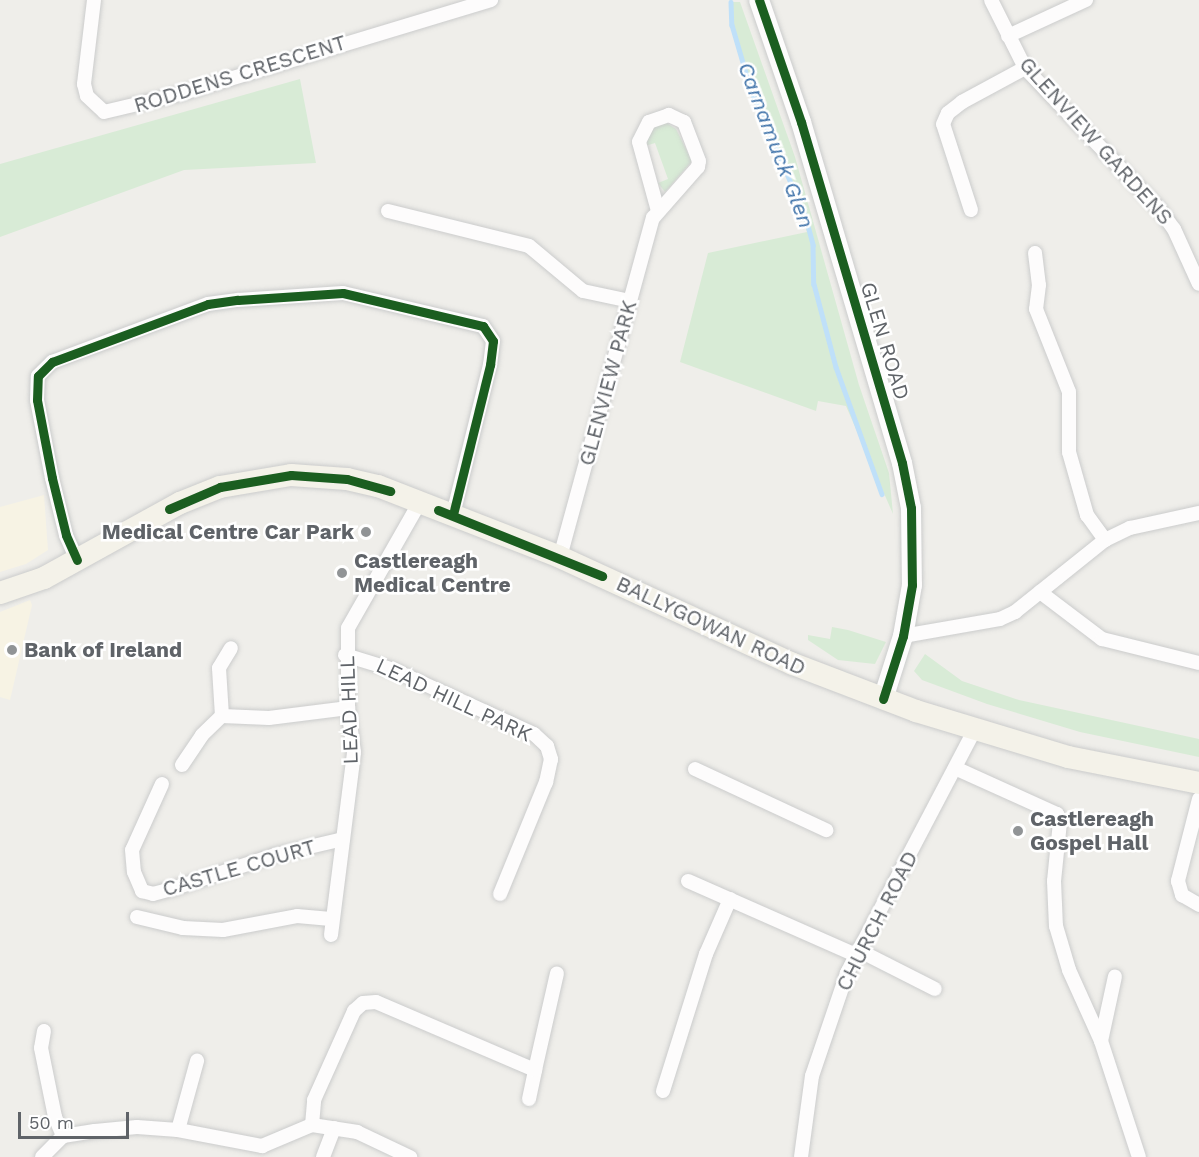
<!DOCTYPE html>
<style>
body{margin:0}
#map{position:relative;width:1199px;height:1157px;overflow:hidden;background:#efeeea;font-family:"Work Sans",sans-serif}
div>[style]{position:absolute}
.commercial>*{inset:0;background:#f7f3e4}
.green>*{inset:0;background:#d8ebd6}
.stream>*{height:4.5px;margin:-2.25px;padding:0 2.25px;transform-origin:2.25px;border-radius:2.25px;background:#bfe0f9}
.roads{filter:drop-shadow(0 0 2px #cbcccc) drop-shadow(0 0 2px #cbcccc)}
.street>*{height:14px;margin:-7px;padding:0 7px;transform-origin:7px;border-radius:7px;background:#fdfcfc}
.secondary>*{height:20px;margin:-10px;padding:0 10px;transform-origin:10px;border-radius:10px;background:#fdfcfc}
.primary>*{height:22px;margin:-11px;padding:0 11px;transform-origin:11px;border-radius:11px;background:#f4f2e9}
.cycleway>*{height:9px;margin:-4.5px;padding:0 4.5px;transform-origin:4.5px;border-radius:4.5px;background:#1b5e20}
.dots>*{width:16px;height:16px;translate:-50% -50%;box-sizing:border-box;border:3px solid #fff;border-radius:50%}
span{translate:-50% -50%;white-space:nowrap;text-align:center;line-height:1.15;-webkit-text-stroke:5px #fff;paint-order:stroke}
.street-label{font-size:21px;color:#5f6368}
.poi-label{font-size:21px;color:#5f6368;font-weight:700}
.right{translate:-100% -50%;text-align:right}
.left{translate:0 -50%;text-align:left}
.water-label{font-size:22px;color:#4174aa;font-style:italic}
.scale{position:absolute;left:18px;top:1112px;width:111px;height:27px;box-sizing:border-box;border:3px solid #5f6368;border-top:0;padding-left:8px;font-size:18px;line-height:21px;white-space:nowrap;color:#5f6368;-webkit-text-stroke:4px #fff;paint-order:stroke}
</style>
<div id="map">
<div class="commercial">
<div style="clip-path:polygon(44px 495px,48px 550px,26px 564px,0 572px,0 507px)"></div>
<div style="clip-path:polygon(30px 600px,32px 605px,10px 700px,0 697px,0 612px)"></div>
</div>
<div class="green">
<div style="clip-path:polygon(731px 2px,740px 2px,795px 157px,859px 385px,889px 473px,893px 514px,846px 406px,818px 401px,816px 411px,680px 362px,708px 253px,807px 232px,787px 170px,751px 90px,732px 28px)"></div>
<div style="clip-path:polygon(300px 79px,316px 163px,184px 170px,0 237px,0 164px)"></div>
<div style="clip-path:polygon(665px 122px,676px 129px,692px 161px,665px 192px,658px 183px,668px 179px,655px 143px,645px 146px,649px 130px)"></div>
<div style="clip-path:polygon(832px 627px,848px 630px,886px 642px,875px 664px,838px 660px,808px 640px,808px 635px,830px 639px)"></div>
<div style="clip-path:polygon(925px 654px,962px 681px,1019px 700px,1199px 739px,1199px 757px,1080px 732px,987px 704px,922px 680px,914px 671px)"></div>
</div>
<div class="stream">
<div style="left:731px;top:2px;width:23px;rotate:88deg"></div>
<div style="left:732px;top:25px;width:68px;rotate:73.7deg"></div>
<div style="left:751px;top:90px;width:139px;rotate:66.7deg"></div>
<div style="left:806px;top:218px;width:28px;rotate:75deg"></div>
<div style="left:813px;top:245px;width:39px;rotate:89deg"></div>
<div style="left:814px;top:284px;width:86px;rotate:75.2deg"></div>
<div style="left:836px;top:367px;width:135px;rotate:70.1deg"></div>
</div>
<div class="roads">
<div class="street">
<div style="left:94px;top:0;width:85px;rotate:96.8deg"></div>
<div style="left:84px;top:84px;width:12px;rotate:76deg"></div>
<div style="left:87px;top:96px;width:23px;rotate:43deg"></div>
<div style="left:104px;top:112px;width:78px;rotate:-13.3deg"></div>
<div style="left:180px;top:94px;width:325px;rotate:-16.8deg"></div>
<div style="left:991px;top:0;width:76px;rotate:63.4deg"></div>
<div style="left:1025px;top:68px;width:196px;rotate:46.4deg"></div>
<div style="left:1160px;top:210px;width:24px;rotate:54deg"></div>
<div style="left:1174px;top:229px;width:60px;rotate:65.6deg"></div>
<div style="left:1008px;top:36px;width:86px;rotate:-24.8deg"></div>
<div style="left:971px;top:210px;width:90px;rotate:-108deg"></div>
<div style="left:943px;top:124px;width:12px;rotate:-66deg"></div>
<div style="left:948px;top:113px;width:18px;rotate:-38deg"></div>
<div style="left:962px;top:102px;width:72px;rotate:-28.4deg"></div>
<div style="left:388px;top:211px;width:145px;rotate:13.9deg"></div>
<div style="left:529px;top:246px;width:70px;rotate:39.8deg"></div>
<div style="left:583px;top:291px;width:48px;rotate:12deg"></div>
<div style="left:1035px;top:253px;width:32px;rotate:83deg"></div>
<div style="left:1039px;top:285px;width:24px;rotate:97deg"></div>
<div style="left:1036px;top:309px;width:89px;rotate:68.3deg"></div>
<div style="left:1069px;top:392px;width:60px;rotate:90deg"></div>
<div style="left:1069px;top:452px;width:66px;rotate:74.1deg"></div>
<div style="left:1087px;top:515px;width:31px;rotate:54deg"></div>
<div style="left:560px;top:557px;width:352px;rotate:-74.7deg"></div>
<div style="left:653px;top:218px;width:68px;rotate:-48.6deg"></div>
<div style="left:698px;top:167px;width:6px;rotate:-81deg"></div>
<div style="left:699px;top:161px;width:42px;rotate:-111deg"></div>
<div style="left:684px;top:122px;width:17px;rotate:-155deg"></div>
<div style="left:669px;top:115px;width:21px;rotate:161deg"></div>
<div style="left:649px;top:122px;width:22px;rotate:117deg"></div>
<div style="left:639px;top:142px;width:72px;rotate:74.6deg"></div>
<div style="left:77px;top:560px;width:27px;rotate:-114deg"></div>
<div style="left:66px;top:535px;width:59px;rotate:-103.8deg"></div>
<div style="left:52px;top:478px;width:79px;rotate:-100.9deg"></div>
<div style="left:37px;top:400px;width:24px;rotate:-88deg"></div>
<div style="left:38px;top:376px;width:20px;rotate:-45deg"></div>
<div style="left:52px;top:362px;width:166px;rotate:-20.4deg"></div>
<div style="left:208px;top:304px;width:30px;rotate:-8deg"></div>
<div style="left:238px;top:300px;width:105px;rotate:-3.8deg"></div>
<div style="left:343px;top:293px;width:144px;rotate:13.3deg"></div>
<div style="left:483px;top:326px;width:18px;rotate:56deg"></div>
<div style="left:493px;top:341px;width:24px;rotate:97deg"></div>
<div style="left:490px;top:365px;width:154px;rotate:103.9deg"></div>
<div style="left:1040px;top:592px;width:78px;rotate:37.2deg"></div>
<div style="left:1102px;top:639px;width:100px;rotate:13.9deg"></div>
<div style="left:903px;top:636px;width:98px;rotate:-9.9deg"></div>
<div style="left:1000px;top:619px;width:17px;rotate:-25deg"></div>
<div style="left:1015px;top:612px;width:115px;rotate:-38.7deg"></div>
<div style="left:1105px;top:540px;width:28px;rotate:-26deg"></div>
<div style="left:1130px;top:528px;width:71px;rotate:-12.3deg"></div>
<div style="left:345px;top:655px;width:51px;rotate:17deg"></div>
<div style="left:394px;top:670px;width:154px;rotate:24.6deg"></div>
<div style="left:534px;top:734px;width:18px;rotate:43deg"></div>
<div style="left:547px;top:746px;width:14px;rotate:73deg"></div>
<div style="left:551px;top:759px;width:24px;rotate:102deg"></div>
<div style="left:546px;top:782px;width:121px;rotate:112.3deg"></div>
<div style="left:222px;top:716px;width:48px;rotate:-93.6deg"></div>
<div style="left:219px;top:668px;width:23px;rotate:-59deg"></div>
<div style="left:182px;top:765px;width:36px;rotate:-56deg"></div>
<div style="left:202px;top:735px;width:28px;rotate:-44deg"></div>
<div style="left:222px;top:716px;width:47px;rotate:2.4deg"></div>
<div style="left:269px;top:718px;width:80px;rotate:-7.2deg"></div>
<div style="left:955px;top:768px;width:112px;rotate:24.3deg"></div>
<div style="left:1057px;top:814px;width:9px;rotate:69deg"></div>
<div style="left:1060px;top:822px;width:59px;rotate:95.8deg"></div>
<div style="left:1054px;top:881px;width:45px;rotate:87.5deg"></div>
<div style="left:1056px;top:926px;width:46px;rotate:73.5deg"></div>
<div style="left:1069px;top:970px;width:78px;rotate:65.7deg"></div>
<div style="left:1101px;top:1041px;width:122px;rotate:71.9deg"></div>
<div style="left:695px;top:769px;width:145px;rotate:25deg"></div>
<div style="left:162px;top:784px;width:72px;rotate:114.4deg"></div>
<div style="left:132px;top:850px;width:22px;rotate:85deg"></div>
<div style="left:134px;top:872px;width:21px;rotate:67deg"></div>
<div style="left:142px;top:891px;width:11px;rotate:15deg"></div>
<div style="left:153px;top:894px;width:23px;rotate:-15deg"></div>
<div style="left:175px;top:888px;width:105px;rotate:-18.3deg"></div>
<div style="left:275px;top:855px;width:70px;rotate:-13.2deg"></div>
<div style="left:1199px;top:799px;width:85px;rotate:104.4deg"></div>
<div style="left:1178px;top:881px;width:15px;rotate:74deg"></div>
<div style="left:1182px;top:895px;width:20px;rotate:30deg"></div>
<div style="left:688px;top:881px;width:184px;rotate:23.8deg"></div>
<div style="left:137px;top:917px;width:47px;rotate:13.4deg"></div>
<div style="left:183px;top:928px;width:40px;rotate:2.9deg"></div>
<div style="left:223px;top:930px;width:75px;rotate:-10.7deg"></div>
<div style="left:297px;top:916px;width:34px;rotate:5deg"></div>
<div style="left:331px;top:935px;width:184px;rotate:-82.8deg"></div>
<div style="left:354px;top:752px;width:44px;rotate:-97.8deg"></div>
<div style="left:348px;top:708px;width:80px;rotate:-90deg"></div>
<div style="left:348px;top:628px;width:145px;rotate:-60.3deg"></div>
<div style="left:858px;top:950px;width:86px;rotate:26.9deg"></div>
<div style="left:44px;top:1031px;width:17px;rotate:100deg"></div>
<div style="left:41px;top:1048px;width:70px;rotate:78.5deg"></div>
<div style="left:55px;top:1117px;width:21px;rotate:67deg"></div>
<div style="left:1101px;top:1041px;width:66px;rotate:-77.8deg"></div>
<div style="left:663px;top:1091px;width:144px;rotate:-72.6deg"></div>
<div style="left:706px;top:954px;width:60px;rotate:-66.4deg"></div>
<div style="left:529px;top:1099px;width:30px;rotate:-78deg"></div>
<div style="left:312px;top:1125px;width:25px;rotate:-85deg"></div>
<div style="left:314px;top:1100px;width:98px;rotate:-65.8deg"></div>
<div style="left:354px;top:1011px;width:12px;rotate:-42deg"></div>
<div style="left:363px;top:1003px;width:13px;rotate:-4deg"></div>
<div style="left:376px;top:1002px;width:173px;rotate:23.2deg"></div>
<div style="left:535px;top:1070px;width:99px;rotate:-77.2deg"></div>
<div style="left:312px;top:1125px;width:46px;rotate:8.8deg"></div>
<div style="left:357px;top:1132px;width:59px;rotate:25.3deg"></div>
<div style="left:178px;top:1130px;width:72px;rotate:-74.6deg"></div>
<div style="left:42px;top:1157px;width:30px;rotate:-45deg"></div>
<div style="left:63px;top:1136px;width:32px;rotate:-9deg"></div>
<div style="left:95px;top:1131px;width:42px;rotate:-5.4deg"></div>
<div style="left:137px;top:1127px;width:41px;rotate:4.2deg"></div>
<div style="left:178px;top:1130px;width:86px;rotate:10.8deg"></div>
<div style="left:262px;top:1146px;width:54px;rotate:-22.8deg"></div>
<div style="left:323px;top:1157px;width:31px;rotate:-69deg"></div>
<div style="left:801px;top:1157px;width:82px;rotate:-82.3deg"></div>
<div style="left:812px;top:1076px;width:109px;rotate:-71.2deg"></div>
<div style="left:847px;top:973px;width:273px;rotate:-62.3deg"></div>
</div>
<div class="secondary">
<div style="left:759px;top:0;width:129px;rotate:71deg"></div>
<div style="left:801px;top:122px;width:356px;rotate:73.5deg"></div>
<div style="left:902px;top:463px;width:46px;rotate:78.7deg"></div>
<div style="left:911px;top:508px;width:77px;rotate:89.3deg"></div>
<div style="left:912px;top:585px;width:52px;rotate:100deg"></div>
<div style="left:903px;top:636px;width:66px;rotate:107.6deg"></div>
</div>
<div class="primary">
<div style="left:0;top:593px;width:46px;rotate:-18.8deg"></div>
<div style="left:44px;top:578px;width:155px;rotate:-28.9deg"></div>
<div style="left:180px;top:503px;width:43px;rotate:-21.8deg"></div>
<div style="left:220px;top:487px;width:72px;rotate:-9.6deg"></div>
<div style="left:291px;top:475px;width:56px;rotate:4.1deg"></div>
<div style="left:347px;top:479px;width:32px;rotate:13deg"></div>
<div style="left:378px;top:486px;width:195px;rotate:21.3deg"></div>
<div style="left:560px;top:557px;width:256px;rotate:24.7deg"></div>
<div style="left:793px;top:664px;width:132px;rotate:20.9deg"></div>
<div style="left:916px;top:711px;width:159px;rotate:16.8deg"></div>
<div style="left:1068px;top:757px;width:134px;rotate:11.2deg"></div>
</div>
</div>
<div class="cycleway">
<div style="left:759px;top:0;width:129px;rotate:71deg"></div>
<div style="left:801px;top:122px;width:356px;rotate:73.5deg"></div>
<div style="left:902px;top:463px;width:46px;rotate:78.7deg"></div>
<div style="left:911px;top:508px;width:77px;rotate:89.3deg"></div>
<div style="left:912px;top:585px;width:52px;rotate:100deg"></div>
<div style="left:903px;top:636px;width:66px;rotate:107.6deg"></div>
<div style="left:169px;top:509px;width:56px;rotate:-23.3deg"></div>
<div style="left:220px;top:487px;width:72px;rotate:-9.6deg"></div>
<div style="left:291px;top:475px;width:56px;rotate:4.1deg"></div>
<div style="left:347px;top:479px;width:45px;rotate:15.6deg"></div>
<div style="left:438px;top:510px;width:177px;rotate:21.9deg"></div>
<div style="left:77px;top:560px;width:27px;rotate:-114deg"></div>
<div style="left:66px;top:535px;width:59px;rotate:-103.8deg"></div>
<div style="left:52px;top:478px;width:79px;rotate:-100.9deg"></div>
<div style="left:37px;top:400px;width:24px;rotate:-88deg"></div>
<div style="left:38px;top:376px;width:20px;rotate:-45deg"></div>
<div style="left:52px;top:362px;width:166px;rotate:-20.4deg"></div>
<div style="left:208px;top:304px;width:30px;rotate:-8deg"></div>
<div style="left:238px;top:300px;width:105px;rotate:-3.8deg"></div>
<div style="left:343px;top:293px;width:144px;rotate:13.3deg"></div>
<div style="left:483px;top:326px;width:18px;rotate:56deg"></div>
<div style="left:493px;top:341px;width:24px;rotate:97deg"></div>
<div style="left:490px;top:365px;width:154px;rotate:103.9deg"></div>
</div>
<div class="dots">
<div style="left:366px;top:532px;background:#919496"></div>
<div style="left:342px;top:573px;background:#919496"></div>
<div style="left:12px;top:650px;background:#919496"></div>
<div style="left:1018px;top:831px;background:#919496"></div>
</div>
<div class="street-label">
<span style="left:240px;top:74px;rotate:-17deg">RODDENS CRESCENT</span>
<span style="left:1096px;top:141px;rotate:48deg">GLENVIEW GARDENS</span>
<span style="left:885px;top:341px;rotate:73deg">GLEN ROAD</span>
<span style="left:608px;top:383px;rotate:-75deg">GLENVIEW PARK</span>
<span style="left:711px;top:626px;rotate:25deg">BALLYGOWAN ROAD</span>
<span style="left:454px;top:700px;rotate:25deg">LEAD HILL PARK</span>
<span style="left:349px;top:710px;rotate:-92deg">LEAD HILL</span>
<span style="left:239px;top:868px;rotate:-16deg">CASTLE COURT</span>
<span style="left:877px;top:921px;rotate:-63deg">CHURCH ROAD</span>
</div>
<div class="poi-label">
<span class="right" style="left:354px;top:532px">Medical Centre Car Park</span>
<span class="left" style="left:354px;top:573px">Castlereagh<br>Medical Centre</span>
<span class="left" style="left:24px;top:650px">Bank of Ireland</span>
<span class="left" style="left:1030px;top:831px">Castlereagh<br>Gospel Hall</span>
</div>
<div class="water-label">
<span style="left:776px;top:145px;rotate:69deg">Carnamuck Glen</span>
</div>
<div class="scale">50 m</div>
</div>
